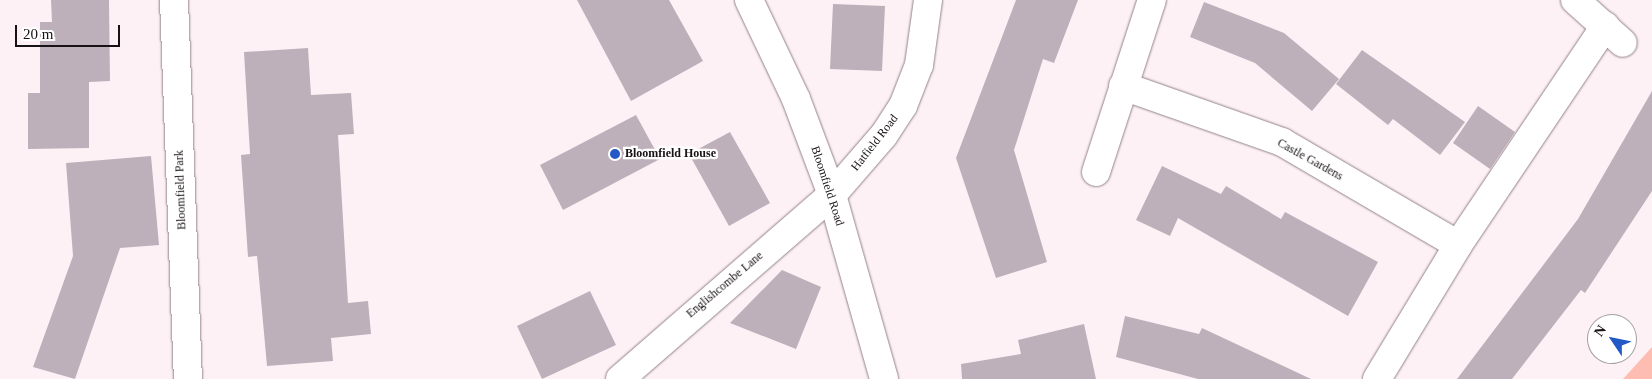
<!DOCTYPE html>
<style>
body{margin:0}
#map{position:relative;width:1652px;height:379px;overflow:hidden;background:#fef1f5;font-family:Georgia,serif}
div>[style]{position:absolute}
.green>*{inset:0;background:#fdbdb0}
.building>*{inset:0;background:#beb0ba}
.roads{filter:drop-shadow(0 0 1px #928389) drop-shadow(0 0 1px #928389)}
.minor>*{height:28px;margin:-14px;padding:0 14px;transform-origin:14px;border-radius:14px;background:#fff}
.dots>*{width:14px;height:14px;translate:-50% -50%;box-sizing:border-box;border:2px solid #fff;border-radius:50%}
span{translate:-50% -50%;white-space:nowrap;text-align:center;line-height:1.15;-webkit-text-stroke:4.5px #fff;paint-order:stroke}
.street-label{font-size:12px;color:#181214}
.poi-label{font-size:12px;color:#181214;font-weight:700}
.left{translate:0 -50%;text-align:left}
.north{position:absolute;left:1587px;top:314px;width:50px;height:50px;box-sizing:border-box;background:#fff;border:1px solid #a3a0a1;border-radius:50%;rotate:304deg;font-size:14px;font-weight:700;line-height:20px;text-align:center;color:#181214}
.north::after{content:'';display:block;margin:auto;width:18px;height:22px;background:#2259c6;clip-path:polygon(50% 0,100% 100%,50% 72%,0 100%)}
.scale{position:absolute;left:15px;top:25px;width:105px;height:22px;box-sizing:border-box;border:2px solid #181214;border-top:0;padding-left:6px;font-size:15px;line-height:18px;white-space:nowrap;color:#181214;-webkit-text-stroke:4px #fff;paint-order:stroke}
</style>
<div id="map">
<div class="green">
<div style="clip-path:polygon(1652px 347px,1652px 379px,1623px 379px)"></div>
</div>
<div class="building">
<div style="clip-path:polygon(51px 0,109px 0,110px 81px,89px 82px,89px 148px,28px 149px,28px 93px,40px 93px,40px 22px,52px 22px)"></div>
<div style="clip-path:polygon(577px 0,669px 0,703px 61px,631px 101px)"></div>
<div style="clip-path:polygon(1016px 0,1078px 0,1054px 63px,1043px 59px,1014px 150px,1047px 262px,996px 278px,956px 158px)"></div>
<div style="clip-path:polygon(1204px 2px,1284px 33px,1339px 79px,1312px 111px,1255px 63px,1190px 37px)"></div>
<div style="clip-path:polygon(833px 4px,885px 6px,882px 71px,830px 69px)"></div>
<div style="clip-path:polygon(308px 48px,311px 95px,351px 93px,354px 134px,338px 135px,348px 303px,368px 301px,371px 334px,331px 338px,333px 361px,267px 366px,257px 256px,248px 257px,241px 155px,250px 154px,244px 52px)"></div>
<div style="clip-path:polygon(1362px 50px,1465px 122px,1440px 155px,1393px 119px,1388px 125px,1336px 84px)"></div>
<div style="clip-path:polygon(1652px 91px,1652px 191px,1585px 293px,1581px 290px,1512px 379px,1457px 379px,1578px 219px)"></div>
<div style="clip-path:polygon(1478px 106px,1515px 132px,1490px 169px,1453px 143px)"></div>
<div style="clip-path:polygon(636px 115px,660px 159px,563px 210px,540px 165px)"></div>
<div style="clip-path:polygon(730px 132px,770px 203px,729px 226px,689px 154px)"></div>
<div style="clip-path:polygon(151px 156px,159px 245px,120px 248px,75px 379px,33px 367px,73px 256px,66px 163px)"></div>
<div style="clip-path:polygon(1162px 166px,1221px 194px,1226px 186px,1281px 219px,1285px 212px,1378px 262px,1348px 316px,1178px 218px,1170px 236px,1136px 220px)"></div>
<div style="clip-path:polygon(782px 270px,821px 287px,796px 349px,730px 323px)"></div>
<div style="clip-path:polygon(590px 291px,616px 345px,542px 379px,517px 326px)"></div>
<div style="clip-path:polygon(1125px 316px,1199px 334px,1202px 328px,1311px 379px,1198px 379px,1116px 357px)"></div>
<div style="clip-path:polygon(1084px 324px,1096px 379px,962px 379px,961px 364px,1021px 354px,1018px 340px)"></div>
</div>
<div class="roads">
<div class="minor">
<div style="left:174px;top:0;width:379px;rotate:87.9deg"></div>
<div style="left:749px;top:0;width:110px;rotate:64.6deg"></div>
<div style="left:796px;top:99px;width:103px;rotate:69.4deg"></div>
<div style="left:832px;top:195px;width:191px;rotate:74.2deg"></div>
<div style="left:1575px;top:0;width:64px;rotate:41.9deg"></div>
<div style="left:1123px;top:86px;width:169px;rotate:19.4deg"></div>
<div style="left:1282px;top:142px;width:204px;rotate:30.3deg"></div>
<div style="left:1096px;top:172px;width:181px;rotate:-72deg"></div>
<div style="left:620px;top:379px;width:281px;rotate:-41deg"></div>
<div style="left:832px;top:195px;width:79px;rotate:-49.1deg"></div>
<div style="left:884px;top:135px;width:35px;rotate:-57deg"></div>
<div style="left:903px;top:106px;width:44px;rotate:-68.7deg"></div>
<div style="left:919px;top:65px;width:66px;rotate:-82.1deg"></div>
<div style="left:1377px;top:379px;width:157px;rotate:-58.8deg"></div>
<div style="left:1458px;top:245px;width:264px;rotate:-56.1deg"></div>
</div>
</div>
<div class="dots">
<div style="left:615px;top:154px;background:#2259c6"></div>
</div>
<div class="street-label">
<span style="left:875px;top:143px;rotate:-52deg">Hatfield Road</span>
<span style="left:1310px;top:160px;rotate:29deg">Castle Gardens</span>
<span style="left:827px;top:186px;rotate:72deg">Bloomfield Road</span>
<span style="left:181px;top:190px;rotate:-92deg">Bloomfield Park</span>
<span style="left:725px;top:285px;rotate:-40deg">Englishcombe Lane</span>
</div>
<div class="poi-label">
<span class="left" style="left:625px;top:154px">Bloomfield House</span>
</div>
<div class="north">N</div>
<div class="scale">20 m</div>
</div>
